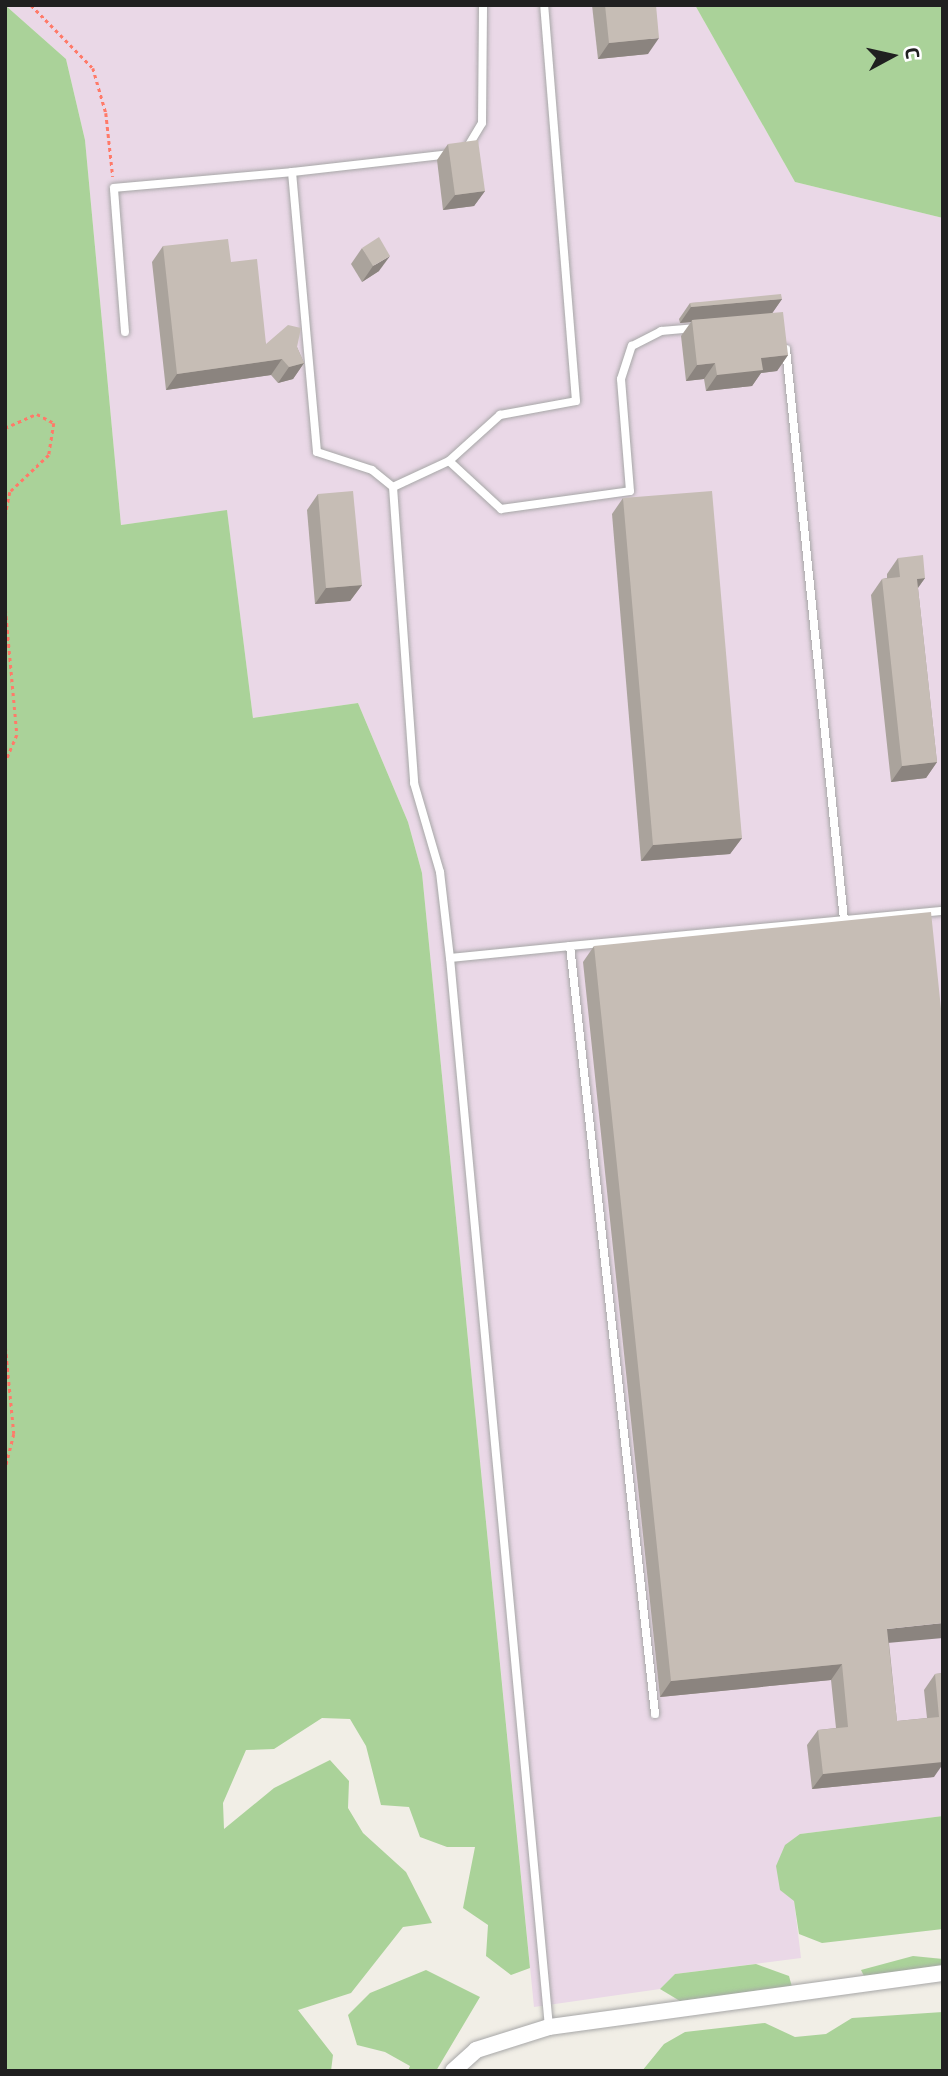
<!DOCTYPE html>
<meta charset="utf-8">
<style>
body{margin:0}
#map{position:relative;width:948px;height:2076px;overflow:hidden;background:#f1eee6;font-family:"Exo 2",sans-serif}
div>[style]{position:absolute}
.industrial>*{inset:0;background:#ead8e7}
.forest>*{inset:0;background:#aad299}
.path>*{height:2.5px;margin-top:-1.25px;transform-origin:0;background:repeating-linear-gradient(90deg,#ff7a69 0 3.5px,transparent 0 7px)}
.roads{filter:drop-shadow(0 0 2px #a7a7a7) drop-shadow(0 0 2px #a7a7a7)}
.service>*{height:8px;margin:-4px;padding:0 4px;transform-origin:4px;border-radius:4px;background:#fff}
.minor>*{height:16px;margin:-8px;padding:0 8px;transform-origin:8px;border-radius:8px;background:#fff}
.wall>*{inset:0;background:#aaa39c}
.shaded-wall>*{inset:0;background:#8b847f}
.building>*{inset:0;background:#c6bdb5}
span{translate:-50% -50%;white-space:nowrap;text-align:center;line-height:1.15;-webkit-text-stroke:5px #fff;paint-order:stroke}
.frame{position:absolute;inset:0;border:7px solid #202020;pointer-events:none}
.north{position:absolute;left:857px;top:21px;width:70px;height:70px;-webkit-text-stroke:5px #fff;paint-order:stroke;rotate:82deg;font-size:19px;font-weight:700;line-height:28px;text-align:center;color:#202020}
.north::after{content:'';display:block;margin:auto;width:24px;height:32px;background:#202020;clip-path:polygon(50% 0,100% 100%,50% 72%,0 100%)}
</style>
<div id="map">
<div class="industrial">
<div style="clip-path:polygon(5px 5px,695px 5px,795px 182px,943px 218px,943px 1816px,800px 1834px,794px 1900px,801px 1958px,675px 1974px,660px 1989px,534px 2007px,422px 873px,408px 822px,358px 703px,253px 718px,227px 511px,121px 525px,85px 140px,66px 59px)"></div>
</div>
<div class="forest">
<div style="clip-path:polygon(5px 5px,66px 59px,85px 140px,121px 525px,227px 510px,253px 718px,358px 703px,408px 822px,422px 873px,530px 1968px,511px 1975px,486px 1956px,488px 1925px,463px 1908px,475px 1847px,447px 1847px,420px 1837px,409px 1807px,381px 1805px,366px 1746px,350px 1719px,322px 1718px,274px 1749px,246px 1750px,223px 1803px,224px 1829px,274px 1788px,330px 1760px,349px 1781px,348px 1808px,363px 1833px,406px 1872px,432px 1923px,403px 1927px,351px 1993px,298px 2010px,333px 2055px,331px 2071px,5px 2071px)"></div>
<div style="clip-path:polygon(695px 5px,943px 5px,943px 218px,795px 182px)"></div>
<div style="clip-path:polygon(943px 1816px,943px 1929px,822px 1943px,799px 1934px,794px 1901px,780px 1890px,776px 1866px,785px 1845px,800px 1834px)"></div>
<div style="clip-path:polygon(913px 1956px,943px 1959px,943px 1976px,866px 1980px,861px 1970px)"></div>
<div style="clip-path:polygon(756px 1964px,789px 1976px,792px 1987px,680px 2001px,660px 1989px,675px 1974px)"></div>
<div style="clip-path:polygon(426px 1970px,480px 1997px,436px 2071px,408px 2071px,410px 2066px,385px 2052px,357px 2045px,348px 2015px,370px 1993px)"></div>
<div style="clip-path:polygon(943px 2012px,943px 2071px,642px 2071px,664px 2044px,685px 2032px,765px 2023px,795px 2037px,826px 2034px,852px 2018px)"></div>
</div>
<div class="path">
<div style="left:31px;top:5px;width:88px;rotate:45.5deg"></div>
<div style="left:93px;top:68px;width:47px;rotate:73.9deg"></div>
<div style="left:106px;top:113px;width:64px;rotate:83.8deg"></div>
<div style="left:5px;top:428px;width:35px;rotate:-24deg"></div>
<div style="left:37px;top:414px;width:19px;rotate:28deg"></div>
<div style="left:54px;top:423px;width:32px;rotate:99deg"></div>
<div style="left:49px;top:455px;width:54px;rotate:136.5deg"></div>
<div style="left:10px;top:492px;width:26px;rotate:101deg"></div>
<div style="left:5px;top:602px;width:134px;rotate:84.8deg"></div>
<div style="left:17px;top:735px;width:30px;rotate:113deg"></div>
<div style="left:5px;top:1340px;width:94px;rotate:84.5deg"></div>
<div style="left:14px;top:1434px;width:37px;rotate:104deg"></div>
</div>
<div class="roads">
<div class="service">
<div style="left:467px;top:148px;width:29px;rotate:-59deg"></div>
<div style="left:482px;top:123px;width:118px;rotate:-89.5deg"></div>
<div style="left:292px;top:172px;width:158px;rotate:-6.5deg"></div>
<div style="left:125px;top:332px;width:144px;rotate:-94.4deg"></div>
<div style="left:114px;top:188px;width:179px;rotate:-5.1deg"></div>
<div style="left:292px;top:172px;width:281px;rotate:84.9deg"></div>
<div style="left:317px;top:452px;width:58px;rotate:18.1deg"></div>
<div style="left:372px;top:470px;width:27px;rotate:39deg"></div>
<div style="left:393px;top:487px;width:297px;rotate:85.9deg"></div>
<div style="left:414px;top:783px;width:93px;rotate:73.7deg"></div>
<div style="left:440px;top:872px;width:87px;rotate:83.4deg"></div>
<div style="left:450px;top:958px;width:1074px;rotate:84.71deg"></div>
<div style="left:786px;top:349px;width:574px;rotate:84.2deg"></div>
<div style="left:449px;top:461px;width:71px;rotate:42.7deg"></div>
<div style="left:501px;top:509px;width:130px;rotate:-7.9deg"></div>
<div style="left:630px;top:491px;width:112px;rotate:-94.6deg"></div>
<div style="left:621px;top:379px;width:35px;rotate:-72deg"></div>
<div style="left:632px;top:346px;width:33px;rotate:-27deg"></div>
<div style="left:661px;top:331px;width:33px;rotate:-5deg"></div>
<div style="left:393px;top:487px;width:62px;rotate:-24.9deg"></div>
<div style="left:449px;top:461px;width:69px;rotate:-42deg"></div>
<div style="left:500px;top:415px;width:77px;rotate:-10.4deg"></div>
<div style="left:576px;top:401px;width:397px;rotate:-94.6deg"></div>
<div style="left:570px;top:946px;width:375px;rotate:-5.4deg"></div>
<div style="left:450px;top:958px;width:121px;rotate:-5.7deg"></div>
<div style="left:570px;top:946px;width:773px;rotate:83.68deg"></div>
</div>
<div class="minor">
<div style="left:453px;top:2071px;width:31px;rotate:-42deg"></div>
<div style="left:476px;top:2050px;width:77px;rotate:-17.5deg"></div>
<div style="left:549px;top:2027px;width:398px;rotate:-7.8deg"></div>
</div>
</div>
<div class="wall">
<div style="clip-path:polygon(592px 5px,656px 5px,648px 54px,598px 59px)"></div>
<div style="clip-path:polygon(448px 144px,485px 191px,474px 206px,443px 210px,437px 160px)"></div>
<div style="clip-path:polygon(163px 246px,231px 262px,266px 344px,297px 347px,304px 363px,293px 379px,278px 383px,271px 375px,166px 390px,152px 262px)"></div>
<div style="clip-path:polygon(362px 248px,379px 271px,362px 282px,351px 264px)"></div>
<div style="clip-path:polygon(782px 299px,772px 313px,788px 355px,777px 371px,761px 373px,752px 386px,706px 391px,704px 379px,686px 381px,681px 336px,691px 322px,680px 323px,679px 319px,690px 303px)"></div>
<div style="clip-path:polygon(318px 494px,362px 585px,350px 601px,315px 604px,307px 510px)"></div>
<div style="clip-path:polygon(623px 498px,742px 838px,730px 854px,641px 861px,612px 514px)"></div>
<div style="clip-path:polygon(898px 558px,925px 578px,918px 588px,937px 762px,926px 778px,891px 782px,871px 595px,882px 579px,887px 578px,887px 574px)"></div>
<div style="clip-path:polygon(594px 946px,889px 1643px,897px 1721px,927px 1718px,924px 1690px,935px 1674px,943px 1673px,934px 1777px,812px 1789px,807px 1745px,818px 1730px,836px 1728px,831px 1680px,660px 1697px,583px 962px)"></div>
</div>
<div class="shaded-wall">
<div style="clip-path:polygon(659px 38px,648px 54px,598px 59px,609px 43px)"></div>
<div style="clip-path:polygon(485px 191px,474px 206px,443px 210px,455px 195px)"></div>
<div style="clip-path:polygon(390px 256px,379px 271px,362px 282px,373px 266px)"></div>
<div style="clip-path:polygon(782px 299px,771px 315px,692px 320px,691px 322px,680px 323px,691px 307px)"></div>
<div style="clip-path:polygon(788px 355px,777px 371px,761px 373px,752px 386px,706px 391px,717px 375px,761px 358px)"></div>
<div style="clip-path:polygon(282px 359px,271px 375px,166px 390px,177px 374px)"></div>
<div style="clip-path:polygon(304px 363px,293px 379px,278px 383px,289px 367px)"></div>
<div style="clip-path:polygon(715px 363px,704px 379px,686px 381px,697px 365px)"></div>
<div style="clip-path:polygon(925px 578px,914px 593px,917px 579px)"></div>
<div style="clip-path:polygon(362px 585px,350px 601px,315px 604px,326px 588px)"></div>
<div style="clip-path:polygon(937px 762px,926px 778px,891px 782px,902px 766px)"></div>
<div style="clip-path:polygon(742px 838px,730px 854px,641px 861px,653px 845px)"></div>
<div style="clip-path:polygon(943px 1623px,943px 1638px,876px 1644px,887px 1629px)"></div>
<div style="clip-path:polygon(842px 1664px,831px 1680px,660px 1697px,671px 1681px)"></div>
<div style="clip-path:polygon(943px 1748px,943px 1764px,934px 1777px,812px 1789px,823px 1774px)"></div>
</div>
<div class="building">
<div style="clip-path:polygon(605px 5px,656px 5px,659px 38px,609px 43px)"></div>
<div style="clip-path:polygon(478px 140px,485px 191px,455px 195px,448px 144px)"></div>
<div style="clip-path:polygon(379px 237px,390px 256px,373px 266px,362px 248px)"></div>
<div style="clip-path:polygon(228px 239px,231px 262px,257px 259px,266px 344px,288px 325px,301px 328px,297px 347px,304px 363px,289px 367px,282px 359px,177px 374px,163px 246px)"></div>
<div style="clip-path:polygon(781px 294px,782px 299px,691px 307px,690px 303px)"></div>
<div style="clip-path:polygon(783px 312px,788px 355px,761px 358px,763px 370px,717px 375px,715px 363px,697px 365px,692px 320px)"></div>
<div style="clip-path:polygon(353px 491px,362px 585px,326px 588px,318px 494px)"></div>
<div style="clip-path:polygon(712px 491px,742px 838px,653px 845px,623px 498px)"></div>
<div style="clip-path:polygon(923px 555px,925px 578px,917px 579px,937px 762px,902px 766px,882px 579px,900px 577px,898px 558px)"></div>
<div style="clip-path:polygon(931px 912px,943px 1028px,943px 1623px,887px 1629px,897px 1721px,939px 1717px,935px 1674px,943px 1673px,943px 1762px,823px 1774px,818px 1730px,848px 1727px,842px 1664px,671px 1681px,594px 946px)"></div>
</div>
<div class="frame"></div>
<div class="north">С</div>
</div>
